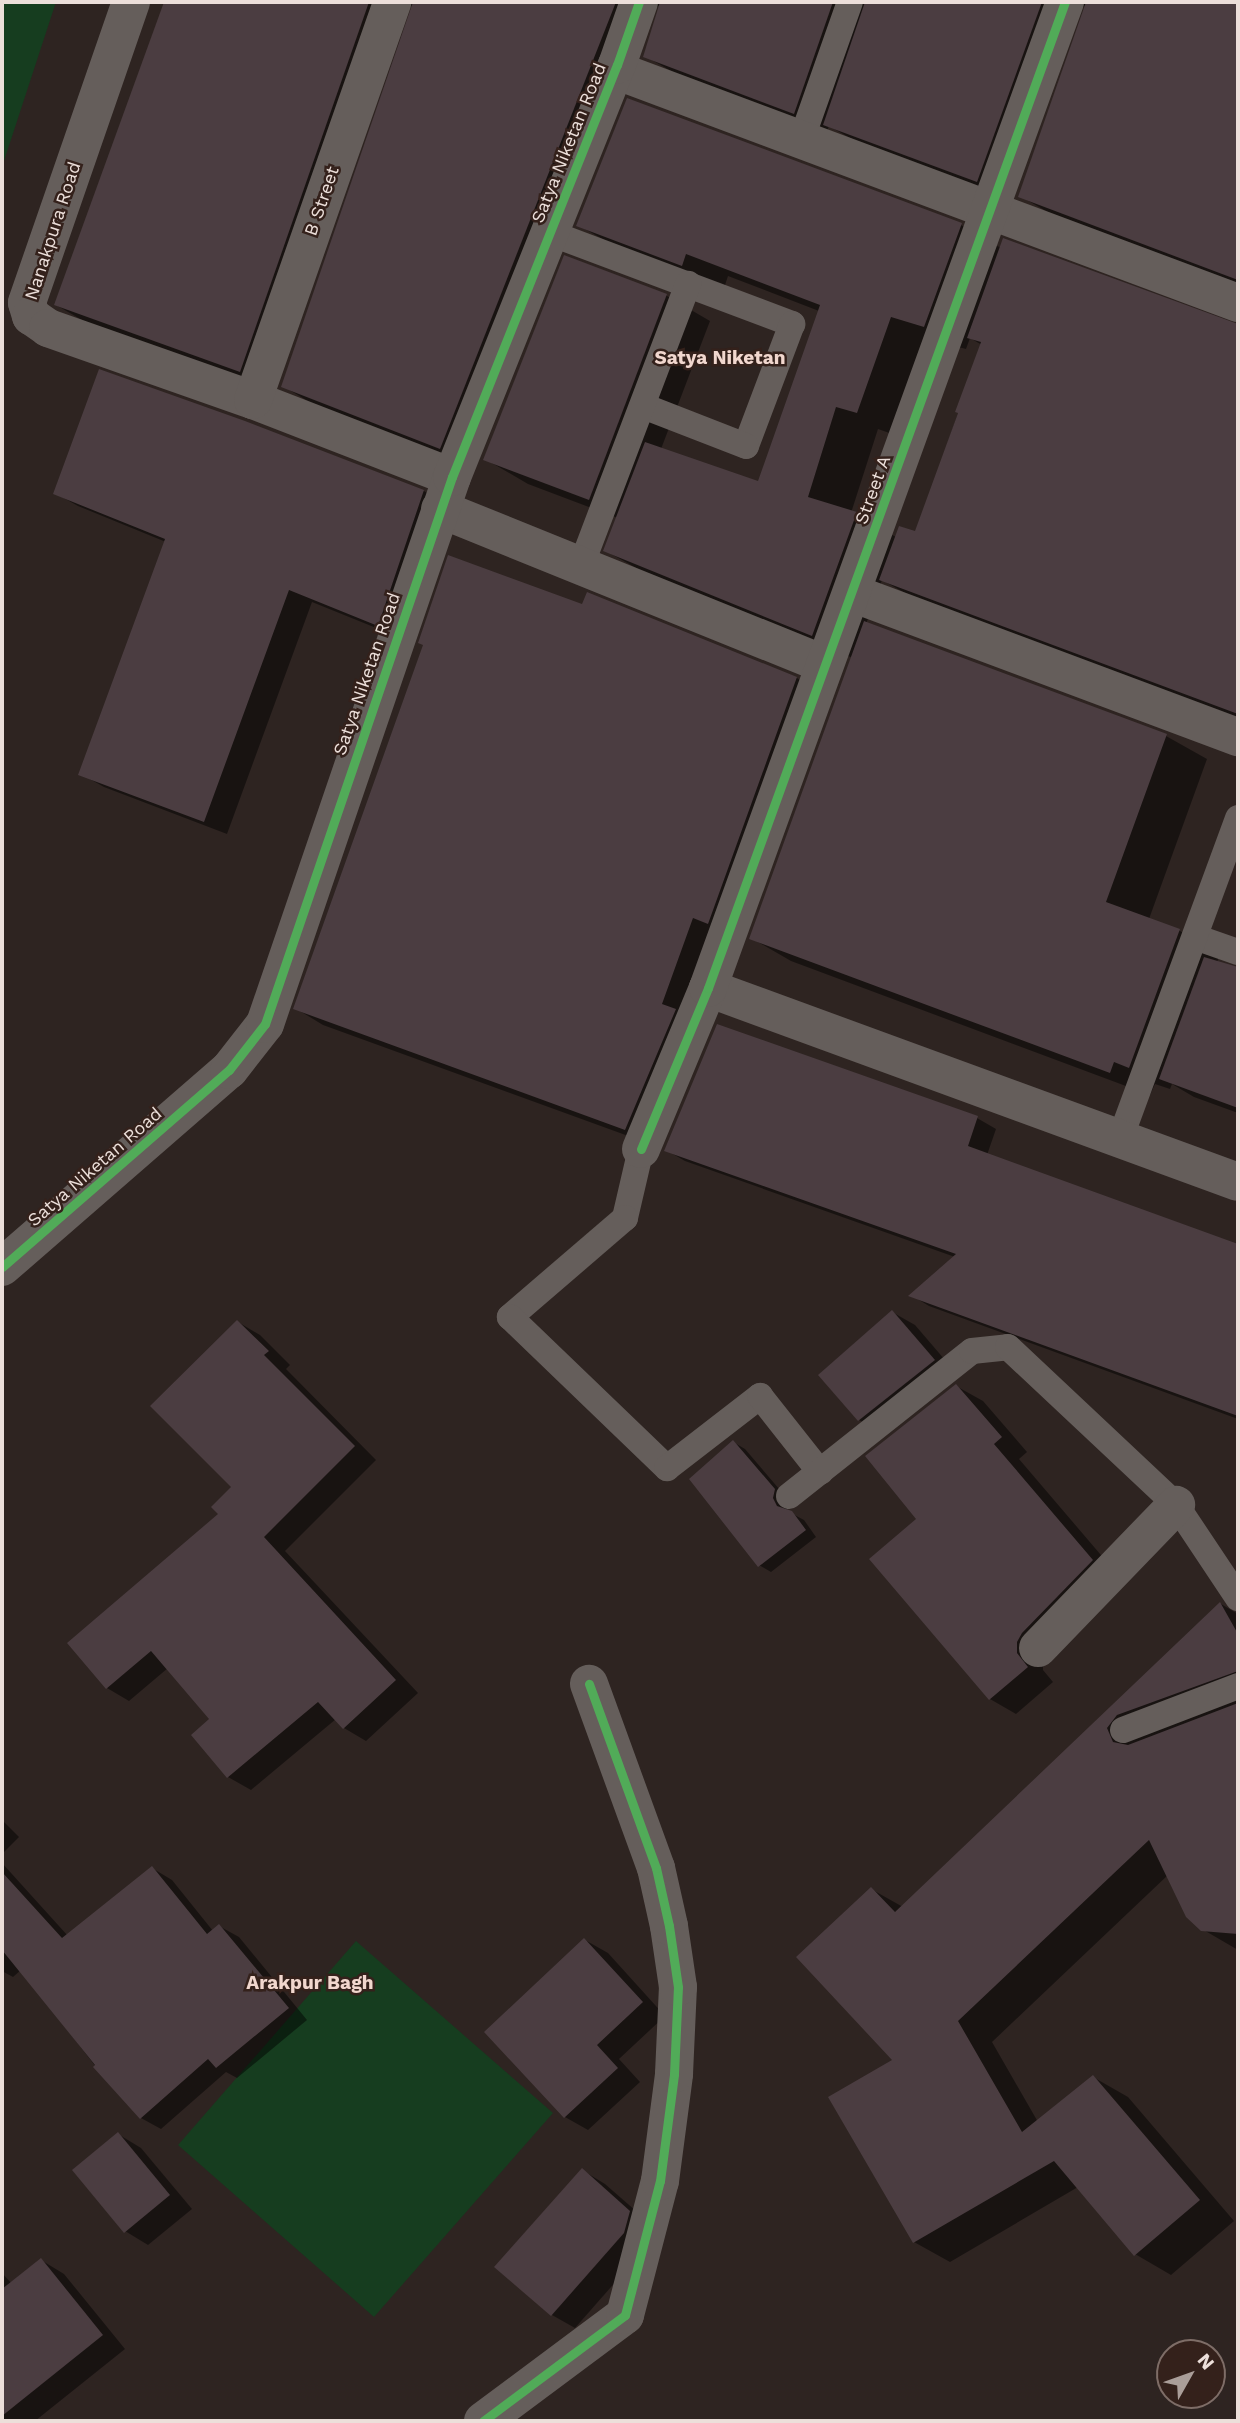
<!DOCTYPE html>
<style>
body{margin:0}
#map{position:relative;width:1240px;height:2423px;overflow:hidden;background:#2e2421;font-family:"Work Sans",sans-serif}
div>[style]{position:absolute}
.green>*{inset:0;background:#163d1f}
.shadow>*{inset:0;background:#0007}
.building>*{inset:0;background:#4b3d41}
.lane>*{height:26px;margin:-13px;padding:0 13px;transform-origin:13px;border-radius:13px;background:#655e5b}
.street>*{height:38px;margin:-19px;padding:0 19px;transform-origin:19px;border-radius:19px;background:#655e5b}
.cycleway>*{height:9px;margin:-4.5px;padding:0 4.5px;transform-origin:4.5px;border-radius:4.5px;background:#51ab58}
span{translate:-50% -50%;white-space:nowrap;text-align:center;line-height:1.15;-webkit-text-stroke:5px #34211b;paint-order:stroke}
.street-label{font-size:18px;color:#ecdfda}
.neighbourhood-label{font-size:19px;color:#f1d7ce;font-weight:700}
.frame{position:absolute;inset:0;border:4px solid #ecdfda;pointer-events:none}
.north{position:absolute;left:1156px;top:2339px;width:70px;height:70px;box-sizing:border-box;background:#34211b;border:2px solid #7e6d67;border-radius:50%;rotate:50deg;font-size:19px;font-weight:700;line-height:28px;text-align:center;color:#ecdfda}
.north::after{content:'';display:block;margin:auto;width:24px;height:32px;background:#aa9e99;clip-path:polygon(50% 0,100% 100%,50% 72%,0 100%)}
</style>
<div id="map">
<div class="green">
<div style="clip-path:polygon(2px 2px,56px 2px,2px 167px)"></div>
<div style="clip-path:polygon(356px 1941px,553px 2113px,374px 2317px,178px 2145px)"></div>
</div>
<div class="shadow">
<div style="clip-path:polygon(166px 2px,1238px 2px,1238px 285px,1053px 215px,1020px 196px,1088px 2px,1077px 14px,1010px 200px,859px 143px,829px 126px,827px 131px,678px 75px,645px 56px,662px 2px,651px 14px,473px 466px,316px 406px,283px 386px,415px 2px,404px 14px,273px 390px,89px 324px,56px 305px)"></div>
<div style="clip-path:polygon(evenodd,578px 225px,961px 225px,1001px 248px,1238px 326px,1238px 719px,914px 598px,882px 580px,866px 624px,1166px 736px,1207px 759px,1149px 919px,1180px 931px,1220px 954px,1217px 962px,1238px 969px,1238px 1113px,1194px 1097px,1172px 1084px,1170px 1089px,1155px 1084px,1150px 1095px,791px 961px,751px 938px,853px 658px,647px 574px,606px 551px,618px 518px,528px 484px,485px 459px,565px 257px,667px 296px,710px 321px,661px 449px,759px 483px,819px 311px,728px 276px,724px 288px,620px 249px,578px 225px,970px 338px,982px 345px,916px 533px,896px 537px,851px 513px,878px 429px,898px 436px,932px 340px,966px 349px,970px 338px)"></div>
<div style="clip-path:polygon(245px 422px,424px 491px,447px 505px,401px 638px,312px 602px,227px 834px,104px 787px,81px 774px,166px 542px,78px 506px,55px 493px)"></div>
<div style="clip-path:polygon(588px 594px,797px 678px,824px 695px,653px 1145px,323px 1025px,295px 1008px,583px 607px)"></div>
<div style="clip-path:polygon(977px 1118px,996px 1129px,987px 1155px,1238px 1246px,1238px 1419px,929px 1306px,911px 1295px,955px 1257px,685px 1161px,666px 1150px)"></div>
<div style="clip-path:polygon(892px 1312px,915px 1325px,957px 1374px,882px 1433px,859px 1420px)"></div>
<div style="clip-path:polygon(238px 1322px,260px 1335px,290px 1365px,286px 1369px,376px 1460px,285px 1551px,418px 1693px,366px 1741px,344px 1728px,336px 1719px,251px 1790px,228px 1777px,193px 1735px,212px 1719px,168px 1668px,129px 1701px,107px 1688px,221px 1514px,234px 1487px)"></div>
<div style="clip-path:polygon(956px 1386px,983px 1401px,1027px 1452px,1019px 1459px,1118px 1575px,1043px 1657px,1043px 1670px,1053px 1682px,1016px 1714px,990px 1699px,919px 1519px)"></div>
<div style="clip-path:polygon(733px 1442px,745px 1449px,786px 1497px,787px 1511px,804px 1520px,816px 1537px,771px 1572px,759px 1565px)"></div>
<div style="clip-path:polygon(1221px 1604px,1238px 1614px,1238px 1950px,1202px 1929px,1168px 1875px,992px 2042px,1038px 2122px,1093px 2077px,1128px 2097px,1234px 2221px,1171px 2275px,1135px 2254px,1078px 2187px,950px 2262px,914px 2242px,895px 2061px,871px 1889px,903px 1907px)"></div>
<div style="clip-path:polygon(2px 1820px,19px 1837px,2px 1854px)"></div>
<div style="clip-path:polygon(2px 1863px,68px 1936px,152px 1868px,172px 1880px,213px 1931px,219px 1926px,239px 1937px,307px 2020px,237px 2078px,226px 2072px,161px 2129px,141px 2118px,96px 2067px,21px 1970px,13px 1977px,2px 1971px)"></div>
<div style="clip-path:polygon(585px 1940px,608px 1953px,665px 2016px,619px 2059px,640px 2082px,588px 2130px,565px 2117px)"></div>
<div style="clip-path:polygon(118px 2134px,141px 2148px,192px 2209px,148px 2245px,125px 2231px)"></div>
<div style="clip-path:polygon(582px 2170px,605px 2184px,652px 2225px,647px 2246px,575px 2328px,552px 2315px)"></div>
<div style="clip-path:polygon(41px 2260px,64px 2274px,125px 2349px,35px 2421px,2px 2421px,2px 2273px,12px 2284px)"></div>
</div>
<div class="building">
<div style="clip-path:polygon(164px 2px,369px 2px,240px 372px,54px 305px)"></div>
<div style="clip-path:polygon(413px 2px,616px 2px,440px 449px,281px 387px)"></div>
<div style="clip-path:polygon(660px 2px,833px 2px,794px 114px,643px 57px)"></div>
<div style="clip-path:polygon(865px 2px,1042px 2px,977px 182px,823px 125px)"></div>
<div style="clip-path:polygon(1086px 2px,1238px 2px,1238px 280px,1018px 197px)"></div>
<div style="clip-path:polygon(627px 98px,962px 223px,924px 327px,891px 317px,857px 413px,836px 407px,808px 497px,857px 512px,812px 636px,603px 551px,645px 442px,758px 481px,820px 305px,686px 254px,682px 266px,576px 226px)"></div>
<div style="clip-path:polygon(1003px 238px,1238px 324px,1238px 714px,879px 580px,899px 526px,915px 531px,958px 413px,955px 412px,981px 342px,967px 338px)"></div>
<div style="clip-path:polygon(564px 255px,667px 294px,589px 500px,483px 460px)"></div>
<div style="clip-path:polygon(99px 369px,245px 421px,424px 490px,378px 626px,289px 590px,204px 822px,78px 775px,165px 539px,53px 494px)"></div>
<div style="clip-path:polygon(448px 555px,582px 604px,587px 592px,797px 677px,708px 924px,693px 918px,662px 1004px,676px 1009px,625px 1130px,293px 1009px,423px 645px,418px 643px)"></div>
<div style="clip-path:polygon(864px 621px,1167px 734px,1106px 902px,1180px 929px,1129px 1068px,1114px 1062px,1110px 1073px,749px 939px)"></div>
<div style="clip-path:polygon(1204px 957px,1238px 967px,1238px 1108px,1159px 1079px)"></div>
<div style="clip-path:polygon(717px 1024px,978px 1116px,968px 1146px,1238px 1244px,1238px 1416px,908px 1296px,956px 1254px,664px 1151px)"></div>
<div style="clip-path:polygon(892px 1310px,935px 1360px,858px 1421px,818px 1375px)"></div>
<div style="clip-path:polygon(237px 1320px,269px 1351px,264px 1355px,355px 1446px,264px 1537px,396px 1680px,343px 1729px,318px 1702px,227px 1778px,191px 1735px,209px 1719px,151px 1651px,106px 1689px,67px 1643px,218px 1514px,211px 1507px,231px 1487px,150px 1406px)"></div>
<div style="clip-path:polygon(956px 1384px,1002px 1437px,994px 1444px,1093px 1560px,1022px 1633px,1017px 1642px,1017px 1653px,1028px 1667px,989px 1700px,869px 1559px,916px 1519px,865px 1456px)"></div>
<div style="clip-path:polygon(733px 1440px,775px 1489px,773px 1498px,777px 1506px,792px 1511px,806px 1530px,758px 1567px,689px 1479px)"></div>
<div style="clip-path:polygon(1220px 1602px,1238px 1634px,1238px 1671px,1117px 1715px,1107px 1728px,1113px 1742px,1128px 1745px,1238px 1703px,1238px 1934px,1201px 1931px,1186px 1917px,1149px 1840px,958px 2021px,1022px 2132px,1093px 2075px,1200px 2200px,1134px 2256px,1054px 2161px,913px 2243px,828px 2097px,892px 2060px,796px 1957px,871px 1887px,895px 1912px)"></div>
<div style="clip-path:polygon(152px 1866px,207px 1934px,219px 1924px,289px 2008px,216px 2068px,208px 2059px,140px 2119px,93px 2067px,95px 2065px,2px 1950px,2px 1872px,62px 1938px)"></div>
<div style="clip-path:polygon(584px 1938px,643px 2002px,597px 2045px,618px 2068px,564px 2118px,484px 2032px)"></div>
<div style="clip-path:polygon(118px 2132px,170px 2195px,124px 2233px,72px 2170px)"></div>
<div style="clip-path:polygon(582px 2168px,630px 2211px,624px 2233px,551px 2316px,494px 2267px)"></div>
<div style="clip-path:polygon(41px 2258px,103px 2335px,2px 2416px,2px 2289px)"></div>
</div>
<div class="lane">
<div style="left:802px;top:138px;width:144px;rotate:-70.6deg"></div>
<div style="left:550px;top:233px;width:259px;rotate:20.6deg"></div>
<div style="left:792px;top:324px;width:130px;rotate:110.7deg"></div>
<div style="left:746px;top:446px;width:110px;rotate:-158.8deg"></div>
<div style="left:581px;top:566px;width:302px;rotate:-69.2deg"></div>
<div style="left:1195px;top:937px;width:46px;rotate:19.2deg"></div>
<div style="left:1120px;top:1139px;width:342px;rotate:-69.8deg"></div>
<div style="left:641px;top:1149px;width:71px;rotate:103.1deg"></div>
<div style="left:625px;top:1218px;width:152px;rotate:139.3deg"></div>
<div style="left:510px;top:1317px;width:218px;rotate:43.9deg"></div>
<div style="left:667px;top:1468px;width:118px;rotate:-37.7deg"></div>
<div style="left:760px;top:1396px;width:97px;rotate:51.7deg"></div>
<div style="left:789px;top:1496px;width:233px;rotate:-38.4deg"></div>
<div style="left:972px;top:1351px;width:36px;rotate:-6deg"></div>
<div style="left:1008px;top:1347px;width:231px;rotate:43.2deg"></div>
<div style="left:1176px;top:1505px;width:112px;rotate:56.3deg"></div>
<div style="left:1123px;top:1730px;width:123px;rotate:-20.9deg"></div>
</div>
<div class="street">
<div style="left:131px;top:2px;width:318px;rotate:109.1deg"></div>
<div style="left:27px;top:303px;width:14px;rotate:73deg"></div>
<div style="left:31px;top:316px;width:21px;rotate:35deg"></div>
<div style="left:48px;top:328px;width:217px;rotate:19.4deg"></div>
<div style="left:253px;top:400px;width:213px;rotate:21.2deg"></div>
<div style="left:615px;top:70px;width:665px;rotate:20.51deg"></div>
<div style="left:253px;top:400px;width:422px;rotate:-70.7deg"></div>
<div style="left:440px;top:509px;width:414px;rotate:22deg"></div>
<div style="left:852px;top:593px;width:412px;rotate:20.5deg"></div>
<div style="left:708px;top:988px;width:564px;rotate:20.1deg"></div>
<div style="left:641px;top:1149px;width:174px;rotate:-67.4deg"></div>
<div style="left:708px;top:988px;width:1049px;rotate:-70.1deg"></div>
<div style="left:2px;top:1267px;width:301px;rotate:-41deg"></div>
<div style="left:229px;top:1070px;width:58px;rotate:-52deg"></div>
<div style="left:265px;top:1024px;width:578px;rotate:-71.13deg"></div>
<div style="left:452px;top:477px;width:444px;rotate:-68.2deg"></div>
<div style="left:617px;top:65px;width:67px;rotate:-70.8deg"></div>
<div style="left:1038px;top:1648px;width:199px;rotate:-46deg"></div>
<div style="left:483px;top:2421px;width:177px;rotate:-36.7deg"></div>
<div style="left:625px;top:2315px;width:138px;rotate:-75.4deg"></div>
<div style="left:660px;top:2181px;width:108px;rotate:-82.5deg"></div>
<div style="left:674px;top:2074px;width:87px;rotate:-87.4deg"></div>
<div style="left:678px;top:1987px;width:62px;rotate:-98.4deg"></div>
<div style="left:669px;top:1926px;width:59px;rotate:-102.6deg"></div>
<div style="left:656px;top:1868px;width:196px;rotate:-110deg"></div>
</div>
<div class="cycleway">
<div style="left:641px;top:1149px;width:174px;rotate:-67.4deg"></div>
<div style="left:708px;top:988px;width:1049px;rotate:-70.1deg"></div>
<div style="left:2px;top:1267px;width:301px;rotate:-41deg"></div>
<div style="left:229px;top:1070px;width:58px;rotate:-52deg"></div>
<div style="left:265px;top:1024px;width:578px;rotate:-71.13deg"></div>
<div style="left:452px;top:477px;width:444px;rotate:-68.2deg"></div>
<div style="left:617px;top:65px;width:67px;rotate:-70.8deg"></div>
<div style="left:483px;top:2421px;width:177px;rotate:-36.7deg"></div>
<div style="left:625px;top:2315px;width:138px;rotate:-75.4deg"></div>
<div style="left:660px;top:2181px;width:108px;rotate:-82.5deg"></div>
<div style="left:674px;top:2074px;width:87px;rotate:-87.4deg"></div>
<div style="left:678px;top:1987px;width:62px;rotate:-98.4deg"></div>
<div style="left:669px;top:1926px;width:59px;rotate:-102.6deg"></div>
<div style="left:656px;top:1868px;width:196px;rotate:-110deg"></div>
</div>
<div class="street-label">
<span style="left:569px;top:143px;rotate:-68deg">Satya Niketan Road</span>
<span style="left:322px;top:201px;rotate:-71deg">B Street</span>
<span style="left:53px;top:231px;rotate:-72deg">Nanakpura Road</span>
<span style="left:873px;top:490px;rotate:-70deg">Street A</span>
<span style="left:367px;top:674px;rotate:-71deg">Satya Niketan Road</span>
<span style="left:95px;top:1167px;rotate:-41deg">Satya Niketan Road</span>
</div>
<div class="neighbourhood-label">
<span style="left:720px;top:358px">Satya Niketan</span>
<span style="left:310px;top:1983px">Arakpur Bagh</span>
</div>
<div class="frame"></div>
<div class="north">N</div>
</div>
